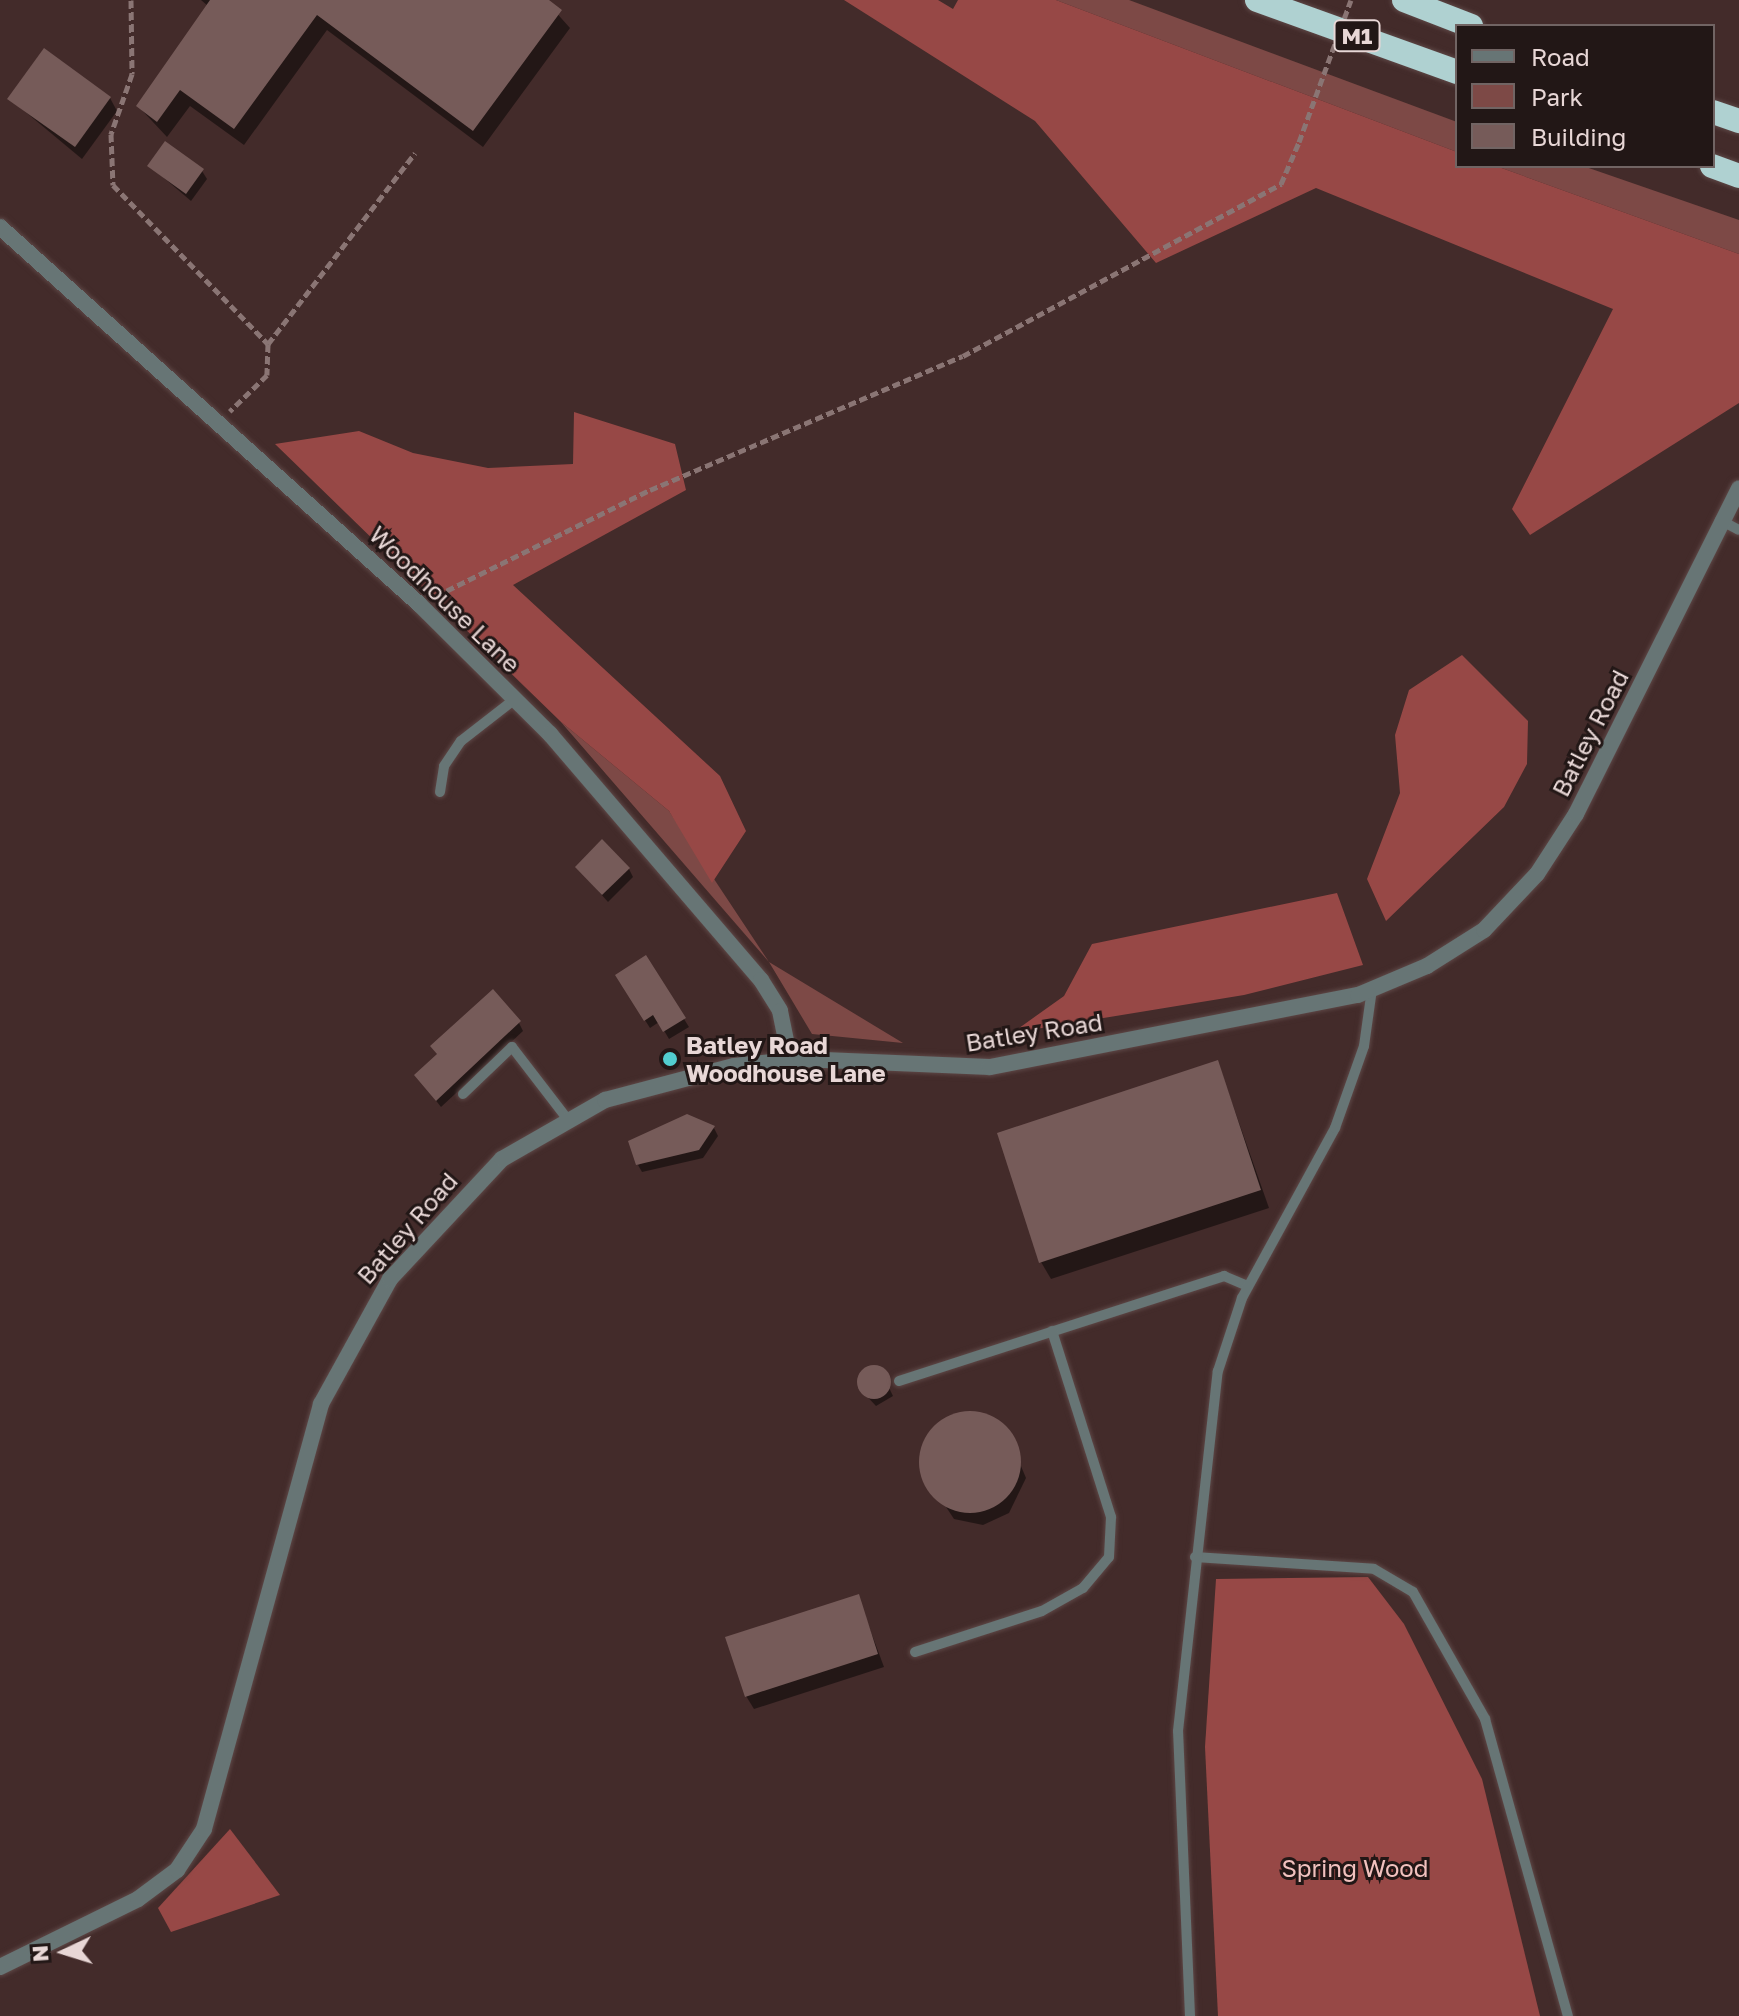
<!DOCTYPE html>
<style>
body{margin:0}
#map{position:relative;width:1739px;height:2016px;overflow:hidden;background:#432b2a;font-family:"Golos Text",sans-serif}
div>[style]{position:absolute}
.green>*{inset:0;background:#7d4946}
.forest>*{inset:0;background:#974846}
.shadow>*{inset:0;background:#0007}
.building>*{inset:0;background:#765b59}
.round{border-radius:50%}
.path>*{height:5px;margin-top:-2.5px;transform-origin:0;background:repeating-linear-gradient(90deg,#8a7574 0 8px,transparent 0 12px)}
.roads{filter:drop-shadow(0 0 2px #5d4746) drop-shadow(0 0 2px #5d4746)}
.service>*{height:10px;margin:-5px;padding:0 5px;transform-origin:5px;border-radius:5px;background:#677575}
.minor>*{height:16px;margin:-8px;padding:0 8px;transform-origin:8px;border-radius:8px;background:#677575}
.tertiary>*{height:16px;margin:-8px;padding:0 8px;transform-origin:8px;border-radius:8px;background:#677575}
.motorway>*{height:24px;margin:-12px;padding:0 12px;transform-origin:12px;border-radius:12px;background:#afd1d1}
.path-bridge>*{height:5px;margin-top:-2.5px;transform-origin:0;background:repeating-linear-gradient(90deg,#8a7574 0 8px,transparent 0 12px)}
.dots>*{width:22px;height:22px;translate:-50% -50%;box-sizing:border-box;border:4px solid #221716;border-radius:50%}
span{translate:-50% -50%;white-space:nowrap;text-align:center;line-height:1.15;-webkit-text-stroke:6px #221716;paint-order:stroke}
.shield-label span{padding:2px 6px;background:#221716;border:2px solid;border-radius:6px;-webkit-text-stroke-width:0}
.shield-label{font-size:22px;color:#e8d7d6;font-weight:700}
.street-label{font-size:24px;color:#e8d7d6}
.poi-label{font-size:24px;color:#e8d7d6;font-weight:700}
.left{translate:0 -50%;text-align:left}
.park-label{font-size:24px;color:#f1c1be}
.legend{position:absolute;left:1455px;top:24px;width:260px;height:144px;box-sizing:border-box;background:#221716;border:2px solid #716463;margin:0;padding:10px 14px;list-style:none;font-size:24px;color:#e8d7d6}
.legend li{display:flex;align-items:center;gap:16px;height:40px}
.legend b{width:40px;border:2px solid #716463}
.north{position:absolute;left:24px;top:1912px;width:80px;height:80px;-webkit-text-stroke:6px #221716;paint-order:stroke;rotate:266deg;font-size:22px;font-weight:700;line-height:32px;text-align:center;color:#e8d7d6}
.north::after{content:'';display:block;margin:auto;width:28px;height:36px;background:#e8d7d6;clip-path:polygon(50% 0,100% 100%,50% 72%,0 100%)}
</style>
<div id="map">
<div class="green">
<div style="clip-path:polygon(1056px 0,1129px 0,1457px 122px,1457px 152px)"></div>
<div style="clip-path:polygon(1496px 166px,1583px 166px,1739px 220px,1739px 254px)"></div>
<div style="clip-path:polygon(560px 721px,669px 811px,769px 962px,903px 1043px,812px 1034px,769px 962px)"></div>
</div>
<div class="forest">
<div style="clip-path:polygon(844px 0,938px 0,953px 9px,958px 0,1056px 0,1457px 152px,1457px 166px,1496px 166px,1739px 254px,1739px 403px,1530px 535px,1512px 509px,1613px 309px,1316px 188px,1156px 263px,1035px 121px)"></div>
<div style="clip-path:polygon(574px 412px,675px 444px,686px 490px,513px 585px,720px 776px,746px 831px,712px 883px,669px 811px,560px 721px,275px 444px,359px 431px,413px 453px,488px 468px,573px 464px)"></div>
<div style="clip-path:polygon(1462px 655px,1528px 721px,1527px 764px,1504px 807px,1386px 921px,1367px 879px,1400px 793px,1395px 735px,1409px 690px)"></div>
<div style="clip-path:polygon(1337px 893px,1363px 965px,1244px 995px,1012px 1033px,1064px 996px,1092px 944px)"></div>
<div style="clip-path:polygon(1368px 1577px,1404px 1624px,1482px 1779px,1540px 2016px,1218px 2016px,1205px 1747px,1216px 1579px)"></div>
<div style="clip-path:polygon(230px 1829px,280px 1895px,171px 1932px,158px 1908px)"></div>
</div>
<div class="shadow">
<div style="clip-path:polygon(201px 0,545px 0,570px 28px,483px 147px,327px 30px,244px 145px,190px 106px,167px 137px,138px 106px,208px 6px)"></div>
<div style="clip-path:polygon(110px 98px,117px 111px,82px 159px,10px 99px)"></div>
<div style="clip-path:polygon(150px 166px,202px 171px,207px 179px,191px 201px)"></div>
<div style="clip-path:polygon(577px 867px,629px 869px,633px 877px,608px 902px)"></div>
<div style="clip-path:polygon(646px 958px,689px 1027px,669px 1039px,659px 1022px,650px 1028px,617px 976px)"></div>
<div style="clip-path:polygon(519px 1023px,523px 1031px,441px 1107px,416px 1075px,439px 1056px,432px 1046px)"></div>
<div style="clip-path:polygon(1218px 1063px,1269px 1208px,1051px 1279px,1041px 1262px)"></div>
<div style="clip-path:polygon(714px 1128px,718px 1136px,703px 1158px,642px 1172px,638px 1165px)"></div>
<div style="clip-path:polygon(880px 1369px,893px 1396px,876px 1406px,860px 1389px,860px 1376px)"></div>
<div style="clip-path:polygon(970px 1413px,1005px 1428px,1026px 1478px,1009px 1513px,983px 1525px,954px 1519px,921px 1469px,932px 1430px)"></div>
<div style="clip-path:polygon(858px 1597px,884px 1667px,754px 1709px,746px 1696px)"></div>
</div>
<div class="building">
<div style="clip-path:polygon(210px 0,549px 0,562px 10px,473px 131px,317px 15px,234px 129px,180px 90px,157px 122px,136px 106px)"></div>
<div style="clip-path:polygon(44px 48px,111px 97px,75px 147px,7px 99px)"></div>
<div style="clip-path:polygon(165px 141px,204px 169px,186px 194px,147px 166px)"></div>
<div style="clip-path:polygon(602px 839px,630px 868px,602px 895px,575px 867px)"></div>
<div style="clip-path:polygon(646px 955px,686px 1018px,663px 1032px,653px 1015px,644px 1021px,615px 975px)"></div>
<div style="clip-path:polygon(493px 989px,521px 1021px,436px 1101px,414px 1075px,437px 1054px,430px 1046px)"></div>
<div style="clip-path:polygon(1218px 1060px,1261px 1190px,1039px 1263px,997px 1133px)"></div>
<div style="clip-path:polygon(687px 1114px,715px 1126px,699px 1150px,636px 1165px,628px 1141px)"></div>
<div class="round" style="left:857px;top:1365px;width:34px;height:34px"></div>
<div class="round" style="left:919px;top:1411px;width:102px;height:102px"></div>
<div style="clip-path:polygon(859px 1594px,878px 1654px,745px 1697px,725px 1637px)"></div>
</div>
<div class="path">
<div style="left:131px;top:0;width:74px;rotate:89.2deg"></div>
<div style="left:132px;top:74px;width:64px;rotate:109.3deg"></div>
<div style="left:111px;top:134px;width:51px;rotate:87.8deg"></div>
<div style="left:113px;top:185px;width:222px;rotate:45.7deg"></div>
<div style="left:268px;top:344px;width:31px;rotate:92deg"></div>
<div style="left:267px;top:375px;width:52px;rotate:135.8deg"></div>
<div style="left:268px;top:344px;width:241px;rotate:-52.4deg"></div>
<div style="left:436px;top:596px;width:239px;rotate:-26.4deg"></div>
<div style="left:650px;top:490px;width:340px;rotate:-23.2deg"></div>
<div style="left:963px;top:356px;width:362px;rotate:-28.4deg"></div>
<div style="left:1281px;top:184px;width:46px;rotate:-66.8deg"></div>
</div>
<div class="roads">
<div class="service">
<div style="left:1720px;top:520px;width:21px;rotate:28deg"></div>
<div style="left:440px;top:792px;width:26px;rotate:-81deg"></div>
<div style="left:444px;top:766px;width:30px;rotate:-56deg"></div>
<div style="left:461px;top:741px;width:68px;rotate:-37.9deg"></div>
<div style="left:463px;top:1094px;width:68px;rotate:-43.8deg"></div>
<div style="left:512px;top:1047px;width:93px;rotate:52.4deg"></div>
<div style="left:899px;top:1381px;width:342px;rotate:-17.9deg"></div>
<div style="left:1224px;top:1276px;width:26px;rotate:23deg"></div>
<div style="left:1195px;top:1557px;width:179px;rotate:3.8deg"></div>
<div style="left:1374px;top:1569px;width:45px;rotate:30.5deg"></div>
<div style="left:1413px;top:1592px;width:146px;rotate:60.4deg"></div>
<div style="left:1485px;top:1719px;width:308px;rotate:74.4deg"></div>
<div style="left:915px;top:1652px;width:133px;rotate:-17.9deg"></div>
<div style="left:1042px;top:1611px;width:47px;rotate:-29.3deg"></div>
<div style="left:1083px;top:1588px;width:40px;rotate:-50deg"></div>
<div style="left:1109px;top:1557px;width:40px;rotate:-87.1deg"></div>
<div style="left:1111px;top:1517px;width:195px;rotate:-107.6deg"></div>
<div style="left:1190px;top:2016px;width:285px;rotate:-92.4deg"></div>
<div style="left:1178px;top:1731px;width:362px;rotate:-83.7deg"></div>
<div style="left:1218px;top:1371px;width:77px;rotate:-71.8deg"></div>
<div style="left:1242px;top:1298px;width:194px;rotate:-61.3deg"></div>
<div style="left:1335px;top:1128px;width:87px;rotate:-70.5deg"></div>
<div style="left:1364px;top:1046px;width:58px;rotate:-82deg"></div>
</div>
<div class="minor">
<div style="left:0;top:227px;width:564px;rotate:41.98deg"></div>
<div style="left:419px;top:604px;width:185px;rotate:44.8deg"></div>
<div style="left:550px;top:734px;width:324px;rotate:49.4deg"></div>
<div style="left:761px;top:980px;width:36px;rotate:58deg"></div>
<div style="left:780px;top:1011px;width:50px;rotate:78.5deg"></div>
</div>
<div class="tertiary">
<div style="left:0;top:1967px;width:154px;rotate:-26.2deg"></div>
<div style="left:138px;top:1899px;width:49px;rotate:-36.6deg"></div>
<div style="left:177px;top:1870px;width:49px;rotate:-56.6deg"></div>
<div style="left:204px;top:1829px;width:441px;rotate:-74.6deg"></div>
<div style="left:321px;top:1404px;width:143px;rotate:-61.1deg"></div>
<div style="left:390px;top:1279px;width:164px;rotate:-47deg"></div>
<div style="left:502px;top:1159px;width:119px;rotate:-29.8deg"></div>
<div style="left:605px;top:1100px;width:133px;rotate:-14.8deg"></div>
<div style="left:734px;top:1066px;width:67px;rotate:-6deg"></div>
<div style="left:801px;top:1059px;width:189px;rotate:2.4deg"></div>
<div style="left:990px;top:1067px;width:375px;rotate:-11.1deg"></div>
<div style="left:1358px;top:995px;width:75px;rotate:-22.8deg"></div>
<div style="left:1427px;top:966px;width:67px;rotate:-32.3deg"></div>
<div style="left:1484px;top:930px;width:77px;rotate:-46.6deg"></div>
<div style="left:1537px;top:874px;width:72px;rotate:-57deg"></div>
<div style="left:1576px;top:814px;width:364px;rotate:-63.4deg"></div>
</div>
<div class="motorway">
<div style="left:1257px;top:0;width:213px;rotate:19.8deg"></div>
<div style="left:1404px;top:0;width:72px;rotate:21.2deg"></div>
<div style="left:1713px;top:112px;width:28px;rotate:19deg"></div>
<div style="left:1712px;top:166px;width:29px;rotate:20deg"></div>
</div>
</div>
<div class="path-bridge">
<div style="left:1299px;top:142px;width:151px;rotate:-69.9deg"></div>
</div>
<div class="dots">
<div style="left:670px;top:1059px;background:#52cdcf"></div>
</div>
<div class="shield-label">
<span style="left:1357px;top:36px">M1</span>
</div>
<div class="street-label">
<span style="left:445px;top:599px;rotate:44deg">Woodhouse Lane</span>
<span style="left:1590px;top:733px;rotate:-63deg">Batley Road</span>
<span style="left:1034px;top:1032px;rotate:-9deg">Batley Road</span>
<span style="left:407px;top:1228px;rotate:-49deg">Batley Road</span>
</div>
<div class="poi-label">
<span class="left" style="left:686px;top:1059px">Batley Road<br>Woodhouse Lane</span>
</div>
<div class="park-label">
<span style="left:1355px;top:1868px">Spring Wood</span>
</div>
<ul class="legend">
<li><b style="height:10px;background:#677575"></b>Road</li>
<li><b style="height:22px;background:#7d4946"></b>Park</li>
<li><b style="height:22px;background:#765b59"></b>Building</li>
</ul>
<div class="north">N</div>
</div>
